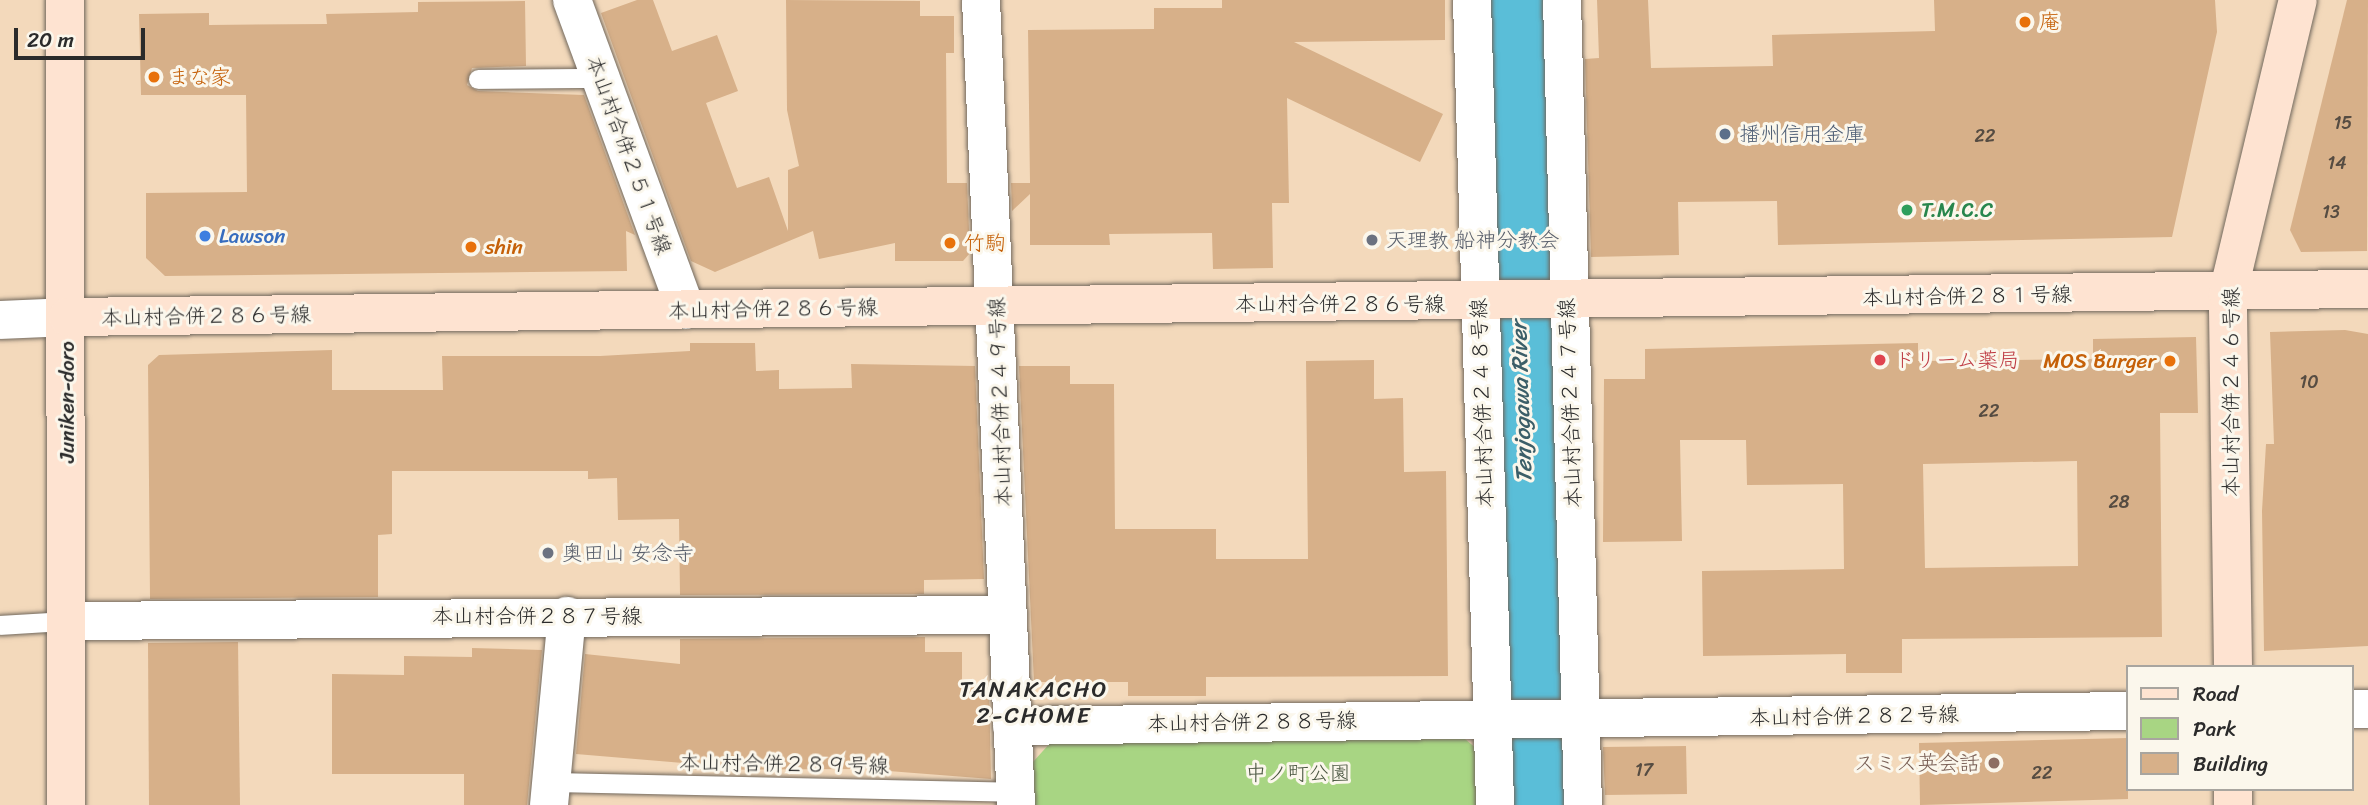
<!DOCTYPE html>
<meta charset="utf-8">
<style>
body{margin:0}
#map{position:relative;width:2368px;height:805px;overflow:hidden;background:#f3d9bb;font-family:Sriracha,"Klee One",sans-serif}
div>[style]{position:absolute}
.green>*{inset:0;background:#a8d583}
.river>*{height:79px;margin:-39.5px;padding:0 39.5px;transform-origin:39.5px;border-radius:39.5px;background:#5abed8}
.building>*{inset:0;background:#d7b089}
.roads{filter:drop-shadow(0 0 2px #71685d) drop-shadow(0 0 2px #71685d)}
.lane>*{height:19px;margin:-9.5px;padding:0 9.5px;transform-origin:9.5px;border-radius:9.5px;background:#fff}
.street>*{height:38px;margin:-19px;padding:0 19px;transform-origin:19px;border-radius:19px;background:#fff}
.secondary>*{height:38px;margin:-19px;padding:0 19px;transform-origin:19px;border-radius:19px;background:#fee3d1}
.dots>*{width:19px;height:19px;translate:-50% -50%;box-sizing:border-box;border:4px solid #fbf7ec;border-radius:50%}
span{translate:-50% -50%;white-space:nowrap;text-align:center;line-height:1.15;-webkit-text-stroke:6px #fbf7ec;paint-order:stroke}
.number-label{font-size:18px;color:#564c42}
.number-label span{-webkit-text-stroke-width:0}
.food-label{font-size:21px;color:#c56008}
.left{translate:0 -50%;text-align:left}
.right{translate:-100% -50%;text-align:right}
.service-label{font-size:21px;color:#4e5e75}
.street-label{font-size:21px;color:#2b2b2b}
.leisure-label{font-size:21px;color:#27864d}
.shop-label{font-size:21px;color:#366cbe}
.worship-label{font-size:21px;color:#5b616d}
.health-label{font-size:21px;color:#be3a42}
.education-label{font-size:21px;color:#785e54}
.park-label{font-size:21px;color:#4a5641}
.water-label{font-size:23px;color:#3b5e68;font-style:italic}
.neighbourhood-label{font-size:23px;color:#2b2b2b;letter-spacing:2px}
.legend{position:absolute;left:2126px;top:665px;width:228px;height:126px;box-sizing:border-box;background:#fbf7ec;border:2px solid #a8a59f;margin:0;padding:9px 12px;list-style:none;font-size:21px;color:#2b2b2b}
.legend li{display:flex;align-items:center;gap:14px;height:35px}
.legend b{width:35px;border:2px solid #a8a59f}
.scale{position:absolute;left:14px;top:28px;width:131px;height:32px;box-sizing:border-box;border:4px solid #2b2b2b;border-top:0;padding-left:9px;font-size:21px;line-height:24px;white-space:nowrap;color:#2b2b2b;-webkit-text-stroke:5px #fbf7ec;paint-order:stroke}
</style>
<div id="map">
<div class="green">
<div style="clip-path:polygon(1465px 739px,1483px 754px,1484px 805px,1035px 805px,1033px 762px,1051px 742px)"></div>
</div>
<div class="river">
<div style="left:1510px;top:0;width:805px;rotate:88.29deg"></div>
</div>
<div class="building">
<div style="clip-path:polygon(637px 0,653px 0,672px 51px,717px 35px,738px 91px,706px 103px,737px 188px,769px 177px,788px 231px,788px 170px,799px 166px,787px 110px,786px 0,920px 1px,920px 16px,954px 16px,954px 53px,946px 53px,947px 183px,967px 183px,970px 253px,963px 261px,895px 261px,895px 243px,819px 259px,813px 231px,715px 272px,691px 261px,601px 13px)"></div>
<div style="clip-path:polygon(1222px 0,1445px 0,1445px 40px,1294px 42px,1443px 114px,1420px 162px,1287px 98px,1289px 203px,1272px 203px,1273px 268px,1213px 269px,1212px 233px,1109px 234px,1110px 245px,1030px 245px,1030px 194px,1012px 211px,1011px 183px,1030px 183px,1028px 30px,1154px 29px,1154px 8px,1222px 8px)"></div>
<div style="clip-path:polygon(1597px 0,1648px 0,1651px 68px,1773px 66px,1772px 35px,1935px 31px,1934px 0,2215px 0,2217px 32px,2172px 237px,1778px 245px,1777px 201px,1678px 202px,1679px 255px,1591px 257px,1585px 59px,1599px 58px)"></div>
<div style="clip-path:polygon(2347px 0,2368px 0,2367px 251px,2301px 252px,2290px 230px)"></div>
<div style="clip-path:polygon(525px 1px,526px 66px,472px 68px,467px 85px,478px 91px,584px 95px,635px 235px,626px 231px,627px 271px,165px 276px,146px 258px,146px 193px,247px 192px,246px 95px,141px 95px,139px 14px,209px 13px,209px 25px,327px 24px,326px 14px,418px 12px,418px 2px)"></div>
<div style="clip-path:polygon(2345px 330px,2368px 334px,2368px 646px,2264px 651px,2262px 511px,2266px 444px,2274px 444px,2270px 332px)"></div>
<div style="clip-path:polygon(evenodd,2196px 337px,2198px 413px,2160px 413px,2162px 637px,1902px 639px,1902px 673px,1846px 673px,1846px 654px,1703px 656px,1702px 571px,1844px 569px,1843px 484px,1747px 485px,1746px 440px,1680px 440px,1682px 541px,1603px 542px,1604px 379px,1645px 379px,1645px 349px,1918px 343px,1918px 361px,2093px 359px,2093px 339px,2196px 337px,2077px 461px,2078px 566px,1925px 568px,1923px 464px,2077px 461px)"></div>
<div style="clip-path:polygon(690px 343px,755px 343px,756px 371px,779px 370px,779px 389px,852px 388px,851px 364px,975px 366px,984px 579px,924px 580px,924px 594px,680px 595px,679px 519px,618px 520px,617px 478px,588px 479px,588px 471px,392px 471px,392px 534px,378px 535px,378px 597px,150px 599px,148px 365px,159px 355px,332px 350px,332px 390px,443px 390px,442px 356px,600px 356px,690px 351px)"></div>
<div style="clip-path:polygon(1374px 360px,1374px 399px,1403px 398px,1404px 472px,1446px 471px,1448px 676px,1206px 677px,1206px 696px,1128px 696px,1128px 682px,1034px 682px,1019px 366px,1070px 366px,1070px 384px,1114px 384px,1115px 529px,1216px 529px,1216px 559px,1308px 559px,1306px 361px)"></div>
<div style="clip-path:polygon(925px 637px,925px 652px,962px 652px,962px 687px,989px 687px,991px 779px,863px 769px,683px 770px,683px 763px,576px 754px,585px 654px,680px 664px,680px 639px)"></div>
<div style="clip-path:polygon(238px 642px,240px 805px,149px 805px,148px 643px)"></div>
<div style="clip-path:polygon(472px 648px,542px 650px,527px 805px,464px 805px,464px 774px,332px 774px,332px 674px,404px 675px,404px 656px,472px 657px)"></div>
<div style="clip-path:polygon(2128px 738px,2128px 799px,1920px 805px,1919px 743px)"></div>
<div style="clip-path:polygon(1686px 746px,1687px 794px,1605px 795px,1603px 747px)"></div>
</div>
<div class="roads">
<div class="lane">
<div style="left:478px;top:79px;width:121px;rotate:-0.5deg"></div>
<div style="left:0;top:625px;width:66px;rotate:-3.5deg"></div>
<div style="left:551px;top:782px;width:464px;rotate:1.2deg"></div>
</div>
<div class="street">
<div style="left:572px;top:0;width:330px;rotate:69.8deg"></div>
<div style="left:981px;top:0;width:806px;rotate:87.51deg"></div>
<div style="left:1472px;top:0;width:805px;rotate:88.36deg"></div>
<div style="left:1562px;top:0;width:805px;rotate:88.51deg"></div>
<div style="left:0;top:320px;width:68px;rotate:-2.5deg"></div>
<div style="left:66px;top:621px;width:941px;rotate:-0.37deg"></div>
<div style="left:2352px;top:709px;width:16px"></div>
<div style="left:1012px;top:726px;width:1116px;rotate:-0.77deg"></div>
<div style="left:549px;top:805px;width:190px;rotate:-84.6deg"></div>
</div>
<div class="secondary">
<div style="left:65px;top:0;width:805px;rotate:89.93deg"></div>
<div style="left:68px;top:317px;width:2300px;rotate:-0.7deg"></div>
<div style="left:2233px;top:667px;width:374px;rotate:-90.8deg"></div>
<div style="left:2228px;top:293px;width:301px;rotate:-76.6deg"></div>
<div style="left:2233px;top:805px;width:16px;rotate:-90deg"></div>
</div>
</div>
<div class="dots">
<div style="left:2025px;top:22px;background:#e8710a"></div>
<div style="left:154px;top:77px;background:#e8710a"></div>
<div style="left:1725px;top:134px;background:#5c6f8a"></div>
<div style="left:1907px;top:210px;background:#2e9e5b"></div>
<div style="left:205px;top:236px;background:#3f7fe0"></div>
<div style="left:1372px;top:240px;background:#6b7280"></div>
<div style="left:950px;top:243px;background:#e8710a"></div>
<div style="left:471px;top:247px;background:#e8710a"></div>
<div style="left:1880px;top:360px;background:#e0444e"></div>
<div style="left:2170px;top:361px;background:#e8710a"></div>
<div style="left:548px;top:553px;background:#6b7280"></div>
<div style="left:1994px;top:763px;background:#8d6e63"></div>
</div>
<div class="number-label">
<span style="left:2343px;top:123px">15</span>
<span style="left:1985px;top:136px">22</span>
<span style="left:2337px;top:163px">14</span>
<span style="left:2331px;top:212px">13</span>
<span style="left:2309px;top:382px">10</span>
<span style="left:1989px;top:411px">22</span>
<span style="left:2119px;top:502px">28</span>
<span style="left:1644px;top:770px">17</span>
<span style="left:2042px;top:773px">22</span>
</div>
<div class="food-label">
<span class="left" style="left:2039px;top:22px">庵</span>
<span class="left" style="left:168px;top:77px">まな家</span>
<span class="left" style="left:964px;top:243px">竹駒</span>
<span class="left" style="left:485px;top:247px">shin</span>
<span class="right" style="left:2156px;top:361px">MOS Burger</span>
</div>
<div class="service-label">
<span class="left" style="left:1739px;top:134px">播州信用金庫</span>
</div>
<div class="street-label">
<span style="left:629px;top:155px;rotate:70deg">本山村合併２５１号線</span>
<span style="left:1967px;top:296px;rotate:-1deg">本山村合併２８１号線</span>
<span style="left:1340px;top:304px">本山村合併２８６号線</span>
<span style="left:773px;top:309px;rotate:-1deg">本山村合併２８６号線</span>
<span style="left:206px;top:316px;rotate:-1deg">本山村合併２８６号線</span>
<span style="left:2231px;top:392px;rotate:-90deg">本山村合併２４６号線</span>
<span style="left:67px;top:402px;rotate:-90deg">Juniken-doro</span>
<span style="left:1000px;top:402px;rotate:-92deg">本山村合併２４９号線</span>
<span style="left:1482px;top:403px;rotate:-92deg">本山村合併２４８号線</span>
<span style="left:1570px;top:403px;rotate:-92deg">本山村合併２４７号線</span>
<span style="left:537px;top:616px">本山村合併２８７号線</span>
<span style="left:1854px;top:716px;rotate:-1deg">本山村合併２８２号線</span>
<span style="left:1252px;top:722px;rotate:-1deg">本山村合併２８８号線</span>
<span style="left:784px;top:764px;rotate:1deg">本山村合併２８９号線</span>
</div>
<div class="leisure-label">
<span class="left" style="left:1921px;top:210px">T.M.C.C</span>
</div>
<div class="shop-label">
<span class="left" style="left:219px;top:236px">Lawson</span>
</div>
<div class="worship-label">
<span class="left" style="left:1386px;top:240px">天理教 船神分教会</span>
<span class="left" style="left:562px;top:553px">奥田山 安念寺</span>
</div>
<div class="health-label">
<span class="left" style="left:1894px;top:360px">ドリーム薬局</span>
</div>
<div class="education-label">
<span class="right" style="left:1980px;top:763px">スミス英会話</span>
</div>
<div class="park-label">
<span style="left:1298px;top:773px">中ノ町公園</span>
</div>
<div class="water-label">
<span style="left:1522px;top:402px;rotate:-92deg">Tenjogawa River</span>
</div>
<div class="neighbourhood-label">
<span style="left:1034px;top:703px">TANAKACHO<br>2-CHOME</span>
</div>
<ul class="legend">
<li><b style="height:9px;background:#fee3d1"></b>Road</li>
<li><b style="height:19px;background:#a8d583"></b>Park</li>
<li><b style="height:19px;background:#d7b089"></b>Building</li>
</ul>
<div class="scale">20 m</div>
</div>
